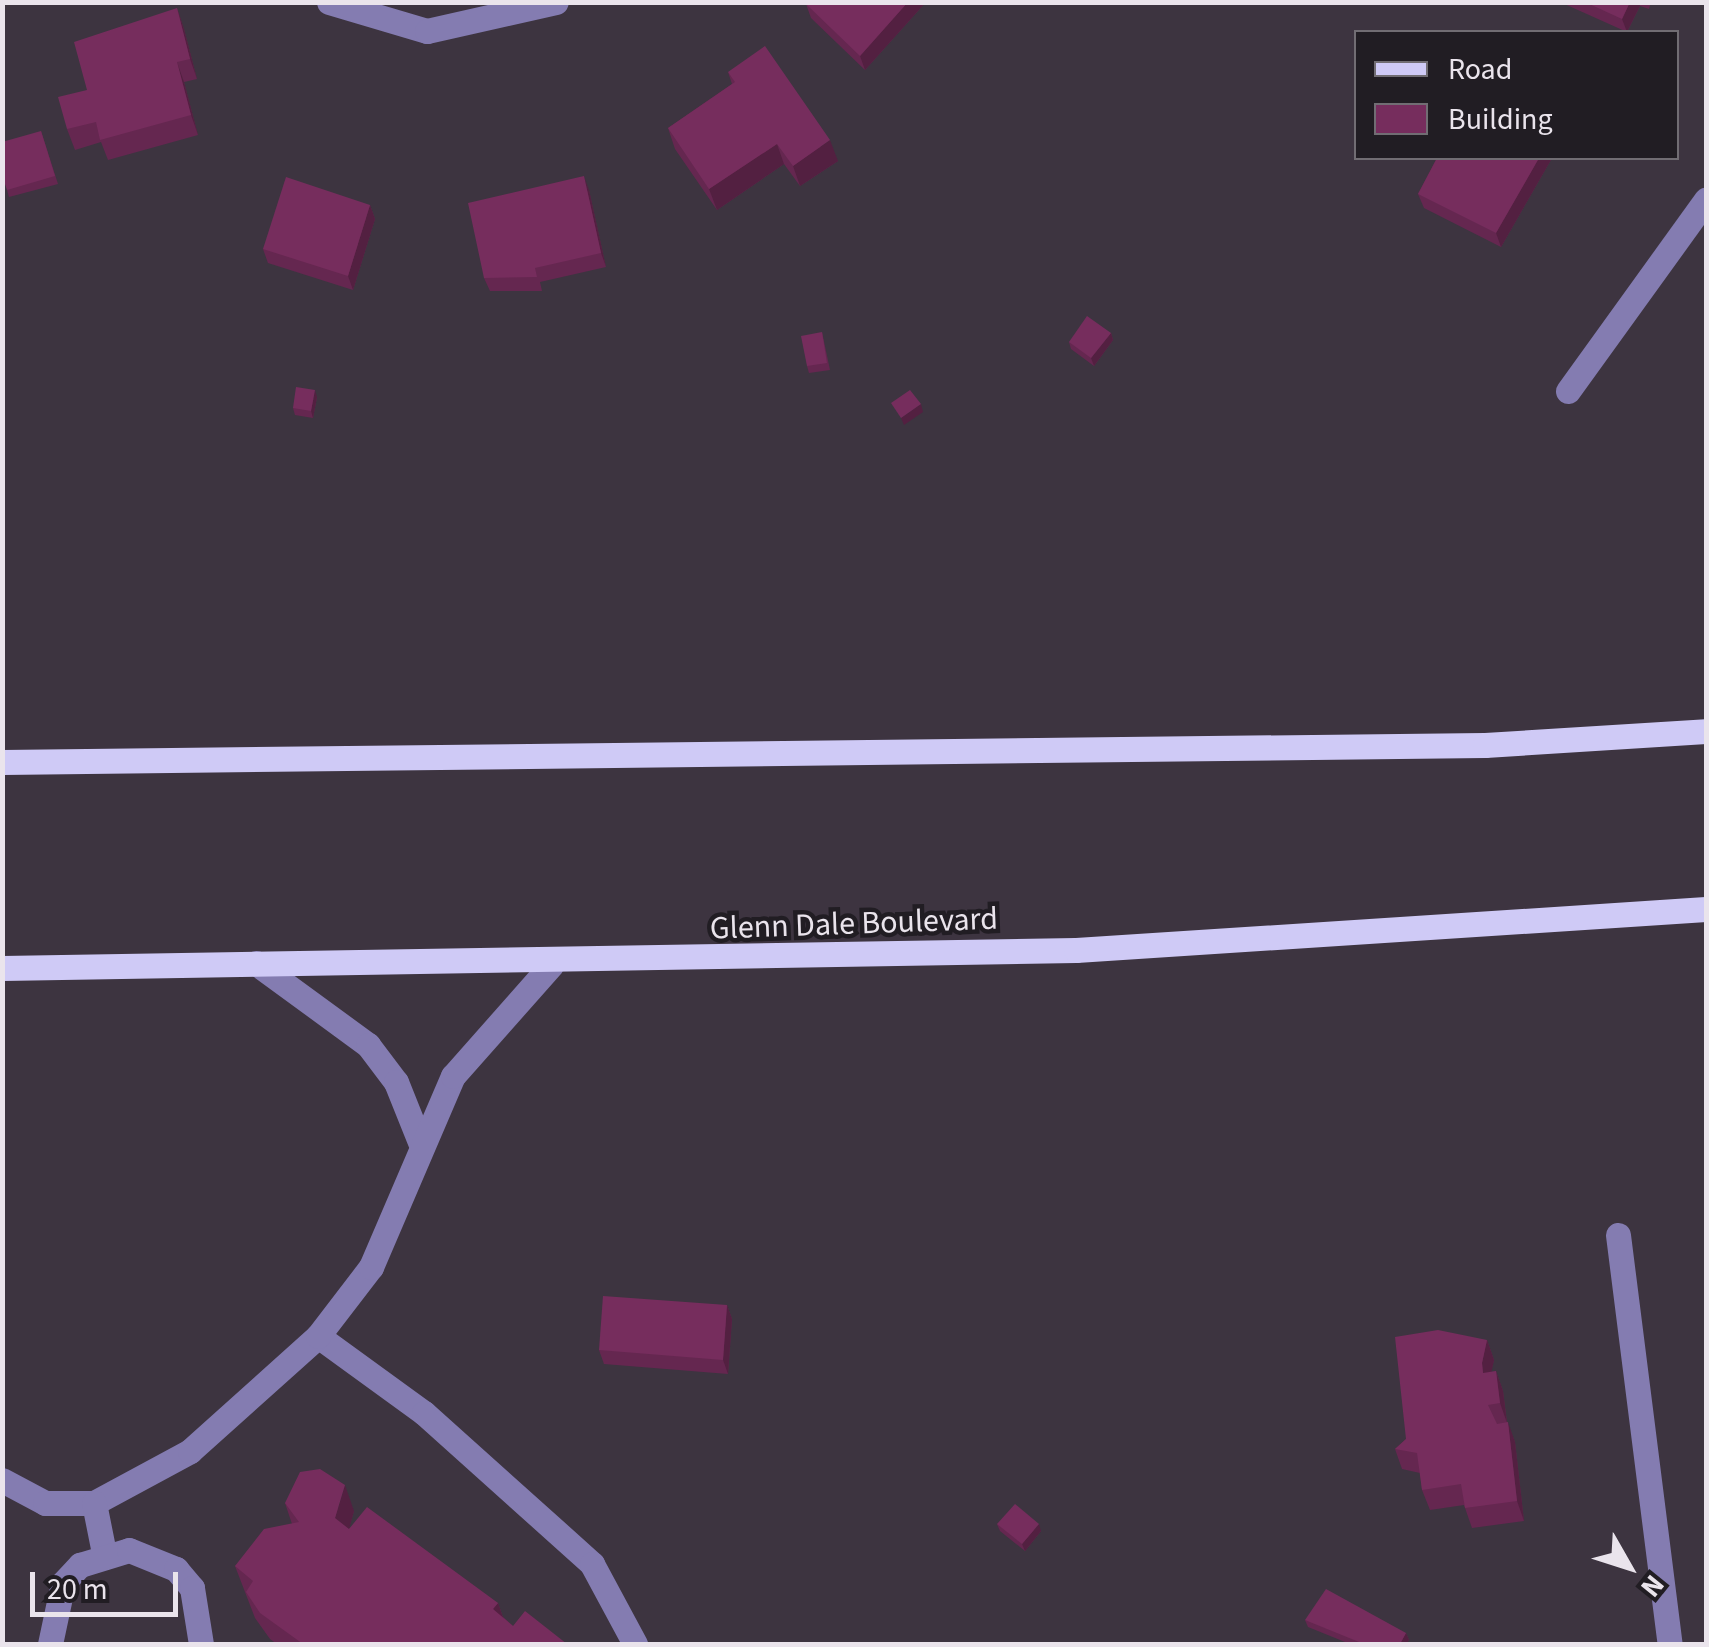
<!DOCTYPE html>
<style>
body{margin:0}
#map{position:relative;width:1709px;height:1647px;overflow:hidden;background:#3d3440;font-family:"Source Sans 3",sans-serif}
div>[style]{position:absolute}
.minor>*{height:25px;margin:-12.5px;padding:0 12.5px;transform-origin:12.5px;border-radius:12.5px;background:#847cb1}
.major>*{height:25px;margin:-12.5px;padding:0 12.5px;transform-origin:12.5px;border-radius:12.5px;background:#cfcaf6}
.wall>*{inset:0;background:#652750}
.shaded-wall>*{inset:0;background:#532041}
.building>*{inset:0;background:#762d5d}
span{translate:-50% -50%;white-space:nowrap;text-align:center;line-height:1.15;-webkit-text-stroke:9px #211d23;paint-order:stroke}
.street-label{font-size:32px;color:#eae4ec}
.frame{position:absolute;inset:0;border:5px solid #eae4ec;pointer-events:none}
.legend{position:absolute;left:1354px;top:30px;width:325px;height:130px;box-sizing:border-box;background:#211d23;border:2px solid #716d73;margin:0;padding:12px 18px;list-style:none;font-size:30px;color:#eae4ec}
.legend li{display:flex;align-items:center;gap:20px;height:50px}
.legend b{width:50px;border:2px solid #716d73}
.north{position:absolute;left:1579px;top:1517px;width:100px;height:100px;-webkit-text-stroke:8px #211d23;paint-order:stroke;rotate:129deg;font-size:28px;font-weight:700;line-height:40px;text-align:center;color:#eae4ec}
.north::after{content:'';display:block;margin:auto;width:35px;height:45px;background:#eae4ec;clip-path:polygon(50% 0,100% 100%,50% 72%,0 100%)}
.scale{position:absolute;left:30px;top:1572px;width:148px;height:45px;box-sizing:border-box;border:5px solid #eae4ec;border-top:0;padding-left:12px;font-size:30px;line-height:35px;white-space:nowrap;color:#eae4ec;-webkit-text-stroke:8px #211d23;paint-order:stroke}
</style>
<div id="map">
<div class="minor">
<div style="left:329px;top:2px;width:102px;rotate:16.5deg"></div>
<div style="left:427px;top:31px;width:132px;rotate:-12.7deg"></div>
<div style="left:1568px;top:391px;width:236px;rotate:-54.2deg"></div>
<div style="left:256px;top:963px;width:139px;rotate:36.2deg"></div>
<div style="left:368px;top:1045px;width:46px;rotate:52.9deg"></div>
<div style="left:396px;top:1082px;width:65px;rotate:68.2deg"></div>
<div style="left:1618px;top:1235px;width:412px;rotate:82.8deg"></div>
<div style="left:318px;top:1336px;width:131px;rotate:36deg"></div>
<div style="left:424px;top:1413px;width:226px;rotate:41.9deg"></div>
<div style="left:592px;top:1564px;width:91px;rotate:61.7deg"></div>
<div style="left:2px;top:1480px;width:49px;rotate:28.1deg"></div>
<div style="left:45px;top:1503px;width:49px"></div>
<div style="left:94px;top:1503px;width:109px;rotate:-28.4deg"></div>
<div style="left:190px;top:1451px;width:172px;rotate:-41.9deg"></div>
<div style="left:318px;top:1336px;width:87px;rotate:-52.5deg"></div>
<div style="left:371px;top:1267px;width:208px;rotate:-66.8deg"></div>
<div style="left:453px;top:1076px;width:149px;rotate:-48.5deg"></div>
<div style="left:94px;top:1503px;width:51px;rotate:78.7deg"></div>
<div style="left:50px;top:1644px;width:62px;rotate:-78deg"></div>
<div style="left:63px;top:1583px;width:25px;rotate:-47deg"></div>
<div style="left:80px;top:1565px;width:51px;rotate:-17deg"></div>
<div style="left:129px;top:1550px;width:51px;rotate:22deg"></div>
<div style="left:176px;top:1569px;width:25px;rotate:50deg"></div>
<div style="left:192px;top:1588px;width:57px;rotate:80.9deg"></div>
</div>
<div class="major">
<div style="left:2px;top:762px;width:1483px;rotate:-0.66deg"></div>
<div style="left:1485px;top:745px;width:221px;rotate:-3.6deg"></div>
<div style="left:2px;top:968px;width:1074px;rotate:-0.96deg"></div>
<div style="left:1076px;top:950px;width:631px;rotate:-3.72deg"></div>
</div>
<div class="wall">
<div style="clip-path:polygon(926px 2px,865px 70px,811px 18px,806px 4px)"></div>
<div style="clip-path:polygon(1560px 2px,1651px 2px,1649px 9px,1640px 6px,1627px 32px)"></div>
<div style="clip-path:polygon(177px 8px,184px 29px,197px 79px,184px 82px,198px 135px,108px 160px,101px 142px,75px 150px,67px 129px,87px 90px)"></div>
<div style="clip-path:polygon(728px 72px,838px 161px,800px 186px,784px 164px,717px 210px,675px 149px,668px 128px,732px 84px)"></div>
<div style="clip-path:polygon(41px 131px,58px 184px,9px 197px,7px 190px)"></div>
<div style="clip-path:polygon(1437px 158px,1552px 158px,1501px 247px,1424px 208px,1418px 194px)"></div>
<div style="clip-path:polygon(589px 190px,606px 267px,540px 282px,542px 291px,490px 291px,484px 278px)"></div>
<div style="clip-path:polygon(370px 205px,375px 219px,353px 290px,268px 263px,263px 249px)"></div>
<div style="clip-path:polygon(822px 332px,830px 370px,809px 373px,807px 366px)"></div>
<div style="clip-path:polygon(1111px 333px,1113px 340px,1094px 366px,1071px 349px,1069px 342px)"></div>
<div style="clip-path:polygon(317px 397px,313px 418px,295px 415px,293px 408px)"></div>
<div style="clip-path:polygon(727px 1305px,732px 1319px,728px 1374px,604px 1364px,599px 1350px)"></div>
<div style="clip-path:polygon(1487px 1340px,1494px 1360px,1491px 1372px,1496px 1371px,1503px 1391px,1507px 1422px,1515px 1442px,1524px 1521px,1472px 1528px,1464px 1505px,1430px 1510px,1422px 1490px,1420px 1473px,1402px 1469px,1395px 1449px,1406px 1439px)"></div>
<div style="clip-path:polygon(285px 1503px,354px 1511px,349px 1528px,498px 1603px,503px 1617px,513px 1626px,567px 1644px,277px 1644px,270px 1639px,255px 1618px,235px 1566px,292px 1524px)"></div>
<div style="clip-path:polygon(997px 1524px,1041px 1531px,1025px 1551px,1000px 1531px)"></div>
<div style="clip-path:polygon(1305px 1620px,1406px 1633px,1409px 1640px,1406px 1644px,1350px 1644px,1308px 1627px)"></div>
</div>
<div class="shaded-wall">
<div style="clip-path:polygon(908px 2px,926px 2px,865px 70px,860px 56px)"></div>
<div style="clip-path:polygon(1630px 2px,1639px 2px,1640px 6px,1627px 32px,1622px 19px)"></div>
<div style="clip-path:polygon(177px 8px,184px 29px,197px 79px,190px 59px)"></div>
<div style="clip-path:polygon(177px 62px,184px 82px,198px 135px,191px 115px)"></div>
<div style="clip-path:polygon(830px 140px,838px 161px,800px 186px,793px 166px)"></div>
<div style="clip-path:polygon(777px 144px,784px 164px,717px 210px,709px 189px)"></div>
<div style="clip-path:polygon(1539px 158px,1552px 158px,1501px 247px,1496px 233px)"></div>
<div style="clip-path:polygon(584px 176px,589px 190px,606px 267px,601px 253px)"></div>
<div style="clip-path:polygon(370px 205px,375px 219px,353px 290px,348px 276px)"></div>
<div style="clip-path:polygon(1111px 333px,1113px 340px,1094px 366px,1091px 358px)"></div>
<div style="clip-path:polygon(315px 390px,317px 397px,313px 418px,311px 411px)"></div>
<div style="clip-path:polygon(921px 404px,923px 412px,904px 425px,901px 418px)"></div>
<div style="clip-path:polygon(727px 1305px,732px 1319px,728px 1374px,723px 1360px)"></div>
<div style="clip-path:polygon(1487px 1340px,1494px 1360px,1489px 1383px,1483px 1373px,1482px 1363px)"></div>
<div style="clip-path:polygon(1496px 1371px,1503px 1391px,1507px 1423px,1500px 1403px)"></div>
<div style="clip-path:polygon(1508px 1422px,1515px 1442px,1524px 1521px,1517px 1501px)"></div>
<div style="clip-path:polygon(345px 1485px,354px 1511px,345px 1544px,335px 1518px)"></div>
<div style="clip-path:polygon(1039px 1524px,1041px 1531px,1025px 1551px,1022px 1544px)"></div>
<div style="clip-path:polygon(498px 1603px,507px 1629px,493px 1609px)"></div>
<div style="clip-path:polygon(1406px 1633px,1409px 1640px,1406px 1644px,1400px 1644px)"></div>
</div>
<div class="building">
<div style="clip-path:polygon(807px 2px,908px 2px,860px 56px,806px 4px)"></div>
<div style="clip-path:polygon(1585px 2px,1630px 2px,1622px 19px)"></div>
<div style="clip-path:polygon(177px 8px,190px 59px,177px 62px,191px 115px,100px 140px,96px 122px,67px 129px,58px 97px,87px 90px,74px 42px)"></div>
<div style="clip-path:polygon(765px 46px,830px 140px,793px 166px,777px 144px,709px 189px,668px 128px,735px 82px,728px 72px)"></div>
<div style="clip-path:polygon(41px 131px,55px 176px,7px 190px,2px 175px,2px 142px)"></div>
<div style="clip-path:polygon(1437px 158px,1539px 158px,1496px 233px,1418px 194px)"></div>
<div style="clip-path:polygon(584px 176px,601px 253px,535px 268px,537px 277px,484px 278px,468px 203px)"></div>
<div style="clip-path:polygon(286px 177px,370px 205px,348px 276px,263px 249px)"></div>
<div style="clip-path:polygon(1087px 316px,1111px 333px,1091px 358px,1069px 342px)"></div>
<div style="clip-path:polygon(822px 332px,827px 363px,807px 366px,801px 336px)"></div>
<div style="clip-path:polygon(296px 387px,315px 390px,311px 411px,293px 408px)"></div>
<div style="clip-path:polygon(910px 390px,921px 404px,901px 418px,891px 403px)"></div>
<div style="clip-path:polygon(603px 1296px,727px 1305px,723px 1360px,599px 1350px)"></div>
<div style="clip-path:polygon(1438px 1330px,1487px 1340px,1482px 1363px,1483px 1373px,1496px 1371px,1500px 1403px,1488px 1405px,1497px 1424px,1508px 1422px,1517px 1501px,1465px 1508px,1461px 1484px,1422px 1490px,1417px 1453px,1395px 1449px,1406px 1439px,1395px 1337px)"></div>
<div style="clip-path:polygon(320px 1469px,345px 1485px,335px 1518px,349px 1529px,367px 1507px,498px 1603px,493px 1609px,513px 1626px,525px 1611px,567px 1644px,303px 1644px,260px 1613px,246px 1592px,253px 1581px,235px 1566px,264px 1529px,299px 1522px,285px 1503px,300px 1472px)"></div>
<div style="clip-path:polygon(1015px 1504px,1039px 1524px,1022px 1544px,997px 1524px)"></div>
<div style="clip-path:polygon(1326px 1589px,1406px 1633px,1400px 1644px,1364px 1644px,1305px 1620px)"></div>
</div>
<div class="street-label">
<span style="left:854px;top:924px;rotate:-2deg">Glenn Dale Boulevard</span>
</div>
<div class="frame"></div>
<ul class="legend">
<li><b style="height:12px;background:#cfcaf6"></b>Road</li>
<li><b style="height:28px;background:#762d5d"></b>Building</li>
</ul>
<div class="north">N</div>
<div class="scale">20 m</div>
</div>
